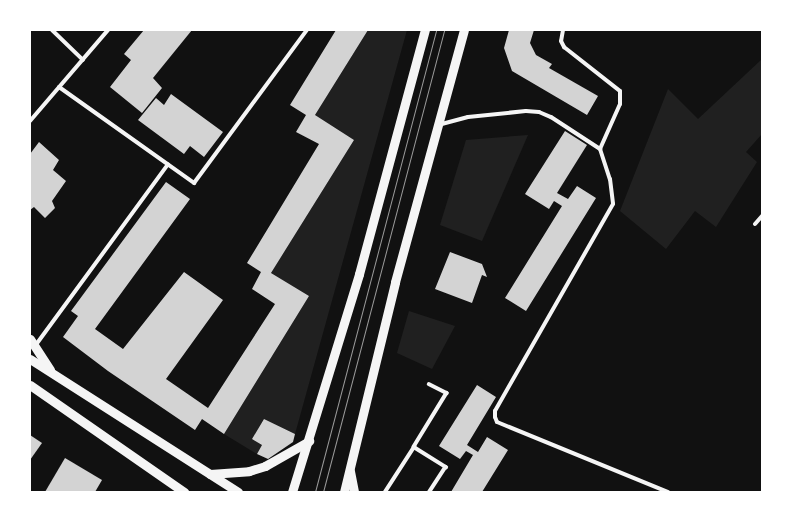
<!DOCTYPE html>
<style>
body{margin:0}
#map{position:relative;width:792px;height:522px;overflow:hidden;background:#111;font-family:Manrope,sans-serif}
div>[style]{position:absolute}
.green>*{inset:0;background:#202020}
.building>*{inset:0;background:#d3d3d3}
.pedestrian>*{height:3.5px;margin:-1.75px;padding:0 1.75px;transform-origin:1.75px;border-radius:1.75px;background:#f5f5f5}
.minor>*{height:4px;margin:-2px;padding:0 2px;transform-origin:2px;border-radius:2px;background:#f5f5f5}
.primary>*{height:9px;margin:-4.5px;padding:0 4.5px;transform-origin:4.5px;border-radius:4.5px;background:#f5f5f5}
.tram>*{height:1px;margin:-0.5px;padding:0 0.5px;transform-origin:0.5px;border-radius:0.5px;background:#9a9a9a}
span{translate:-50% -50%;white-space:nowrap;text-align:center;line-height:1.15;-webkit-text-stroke:3.5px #fff;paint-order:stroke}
.frame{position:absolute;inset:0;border:31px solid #fff;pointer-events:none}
</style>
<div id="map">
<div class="green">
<div style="clip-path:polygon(368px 30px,407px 30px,295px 434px,264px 419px,252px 439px,262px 445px,257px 454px,224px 434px,309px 296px,271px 273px,354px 140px,315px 115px)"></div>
<div style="clip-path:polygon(762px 59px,762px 134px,746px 152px,757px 162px,716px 227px,695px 211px,666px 249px,620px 211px,668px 89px,698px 119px)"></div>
<div style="clip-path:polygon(528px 135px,482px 241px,440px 225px,466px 140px)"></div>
<div style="clip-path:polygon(409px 311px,455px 326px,432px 369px,397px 353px)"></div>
</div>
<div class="building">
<div style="clip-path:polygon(144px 30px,192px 30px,153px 78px,162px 88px,142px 113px,110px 87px,131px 60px,124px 54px)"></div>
<div style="clip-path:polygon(336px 30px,368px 30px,315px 115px,354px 140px,271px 273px,309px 296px,224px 434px,202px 419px,195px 430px,108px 371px,63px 337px,78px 316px,71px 311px,166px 182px,190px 199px,95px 329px,123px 349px,184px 272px,223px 300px,166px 379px,208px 408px,275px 304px,252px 289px,261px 272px,247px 263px,319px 144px,296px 132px,306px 115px,290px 105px)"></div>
<div style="clip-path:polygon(509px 30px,534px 30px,530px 43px,536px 55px,552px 64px,549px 68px,598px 96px,587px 115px,512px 71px,504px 48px)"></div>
<div style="clip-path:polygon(171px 94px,223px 132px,204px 157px,190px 146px,184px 154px,138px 120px,156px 98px,164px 105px)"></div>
<div style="clip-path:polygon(565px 131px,587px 145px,557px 193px,568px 199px,577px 186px,596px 198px,526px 311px,505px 298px,562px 206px,554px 201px,549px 209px,525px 194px)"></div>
<div style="clip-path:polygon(39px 142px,59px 160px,53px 170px,66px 181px,52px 201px,55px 208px,45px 218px,34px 207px,30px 210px,30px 154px)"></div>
<div style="clip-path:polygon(450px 252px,482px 264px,487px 277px,482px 275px,472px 303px,435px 289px)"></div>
<div style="clip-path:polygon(477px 385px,496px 397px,467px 445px,478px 452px,487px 437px,508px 450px,482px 492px,451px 492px,473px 455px,466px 451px,460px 459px,439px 446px)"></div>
<div style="clip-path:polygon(264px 419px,295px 434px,293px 442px,268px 459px,257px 454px,262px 445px,252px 439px)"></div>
<div style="clip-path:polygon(30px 435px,42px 443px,30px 460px)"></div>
<div style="clip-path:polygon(65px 458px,102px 480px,95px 492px,45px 492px)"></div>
</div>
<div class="pedestrian">
<div style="left:429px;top:384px;width:20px;rotate:27deg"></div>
<div style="left:447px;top:393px;width:63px;rotate:121.4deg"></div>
<div style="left:414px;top:447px;width:38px;rotate:32deg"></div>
<div style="left:446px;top:467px;width:30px;rotate:123deg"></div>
<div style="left:385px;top:492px;width:54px;rotate:-57.2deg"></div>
</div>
<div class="minor">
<div style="left:52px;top:30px;width:43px;rotate:44.1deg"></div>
<div style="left:563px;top:30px;width:11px;rotate:100deg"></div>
<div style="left:561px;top:41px;width:7px;rotate:63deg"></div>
<div style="left:564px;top:47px;width:71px;rotate:38.2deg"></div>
<div style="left:620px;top:91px;width:13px;rotate:90deg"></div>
<div style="left:620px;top:104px;width:49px;rotate:114deg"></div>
<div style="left:600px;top:149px;width:32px;rotate:72deg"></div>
<div style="left:610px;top:179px;width:25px;rotate:83deg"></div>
<div style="left:613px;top:204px;width:238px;rotate:119.7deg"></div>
<div style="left:495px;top:411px;width:6px;rotate:90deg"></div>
<div style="left:495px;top:417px;width:5px;rotate:68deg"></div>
<div style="left:497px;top:422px;width:185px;rotate:22.3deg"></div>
<div style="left:59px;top:87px;width:166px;rotate:35.4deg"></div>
<div style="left:194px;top:183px;width:190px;rotate:-53.6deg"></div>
<div style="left:30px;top:121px;width:120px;rotate:-49.4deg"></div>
<div style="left:438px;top:125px;width:31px;rotate:-15deg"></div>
<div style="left:468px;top:117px;width:58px;rotate:-5.9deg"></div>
<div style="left:526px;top:111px;width:13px;rotate:4deg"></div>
<div style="left:539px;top:112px;width:13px;rotate:23deg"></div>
<div style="left:551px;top:117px;width:59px;rotate:33.1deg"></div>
<div style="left:755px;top:224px;width:11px;rotate:-49deg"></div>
<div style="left:35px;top:346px;width:225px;rotate:-53.8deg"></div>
</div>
<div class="primary">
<div style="left:30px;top:339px;width:37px;rotate:57deg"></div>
<div style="left:30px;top:359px;width:247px;rotate:32.6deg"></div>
<div style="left:30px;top:385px;width:188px;rotate:34.8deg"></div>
<div style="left:350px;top:471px;width:21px;rotate:79deg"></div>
<div style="left:210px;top:474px;width:39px;rotate:-4deg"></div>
<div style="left:249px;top:471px;width:17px;rotate:-17deg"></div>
<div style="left:265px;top:466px;width:51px;rotate:-29.6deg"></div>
<div style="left:292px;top:492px;width:228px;rotate:-72.9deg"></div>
<div style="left:359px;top:274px;width:253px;rotate:-74.9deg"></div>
<div style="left:344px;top:492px;width:216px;rotate:-76.3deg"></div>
<div style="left:395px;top:282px;width:261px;rotate:-74.7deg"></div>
</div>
<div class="tram">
<div style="left:315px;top:492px;width:478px;rotate:-75.3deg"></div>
<div style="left:323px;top:492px;width:478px;rotate:-75.3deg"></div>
</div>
<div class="frame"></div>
</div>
